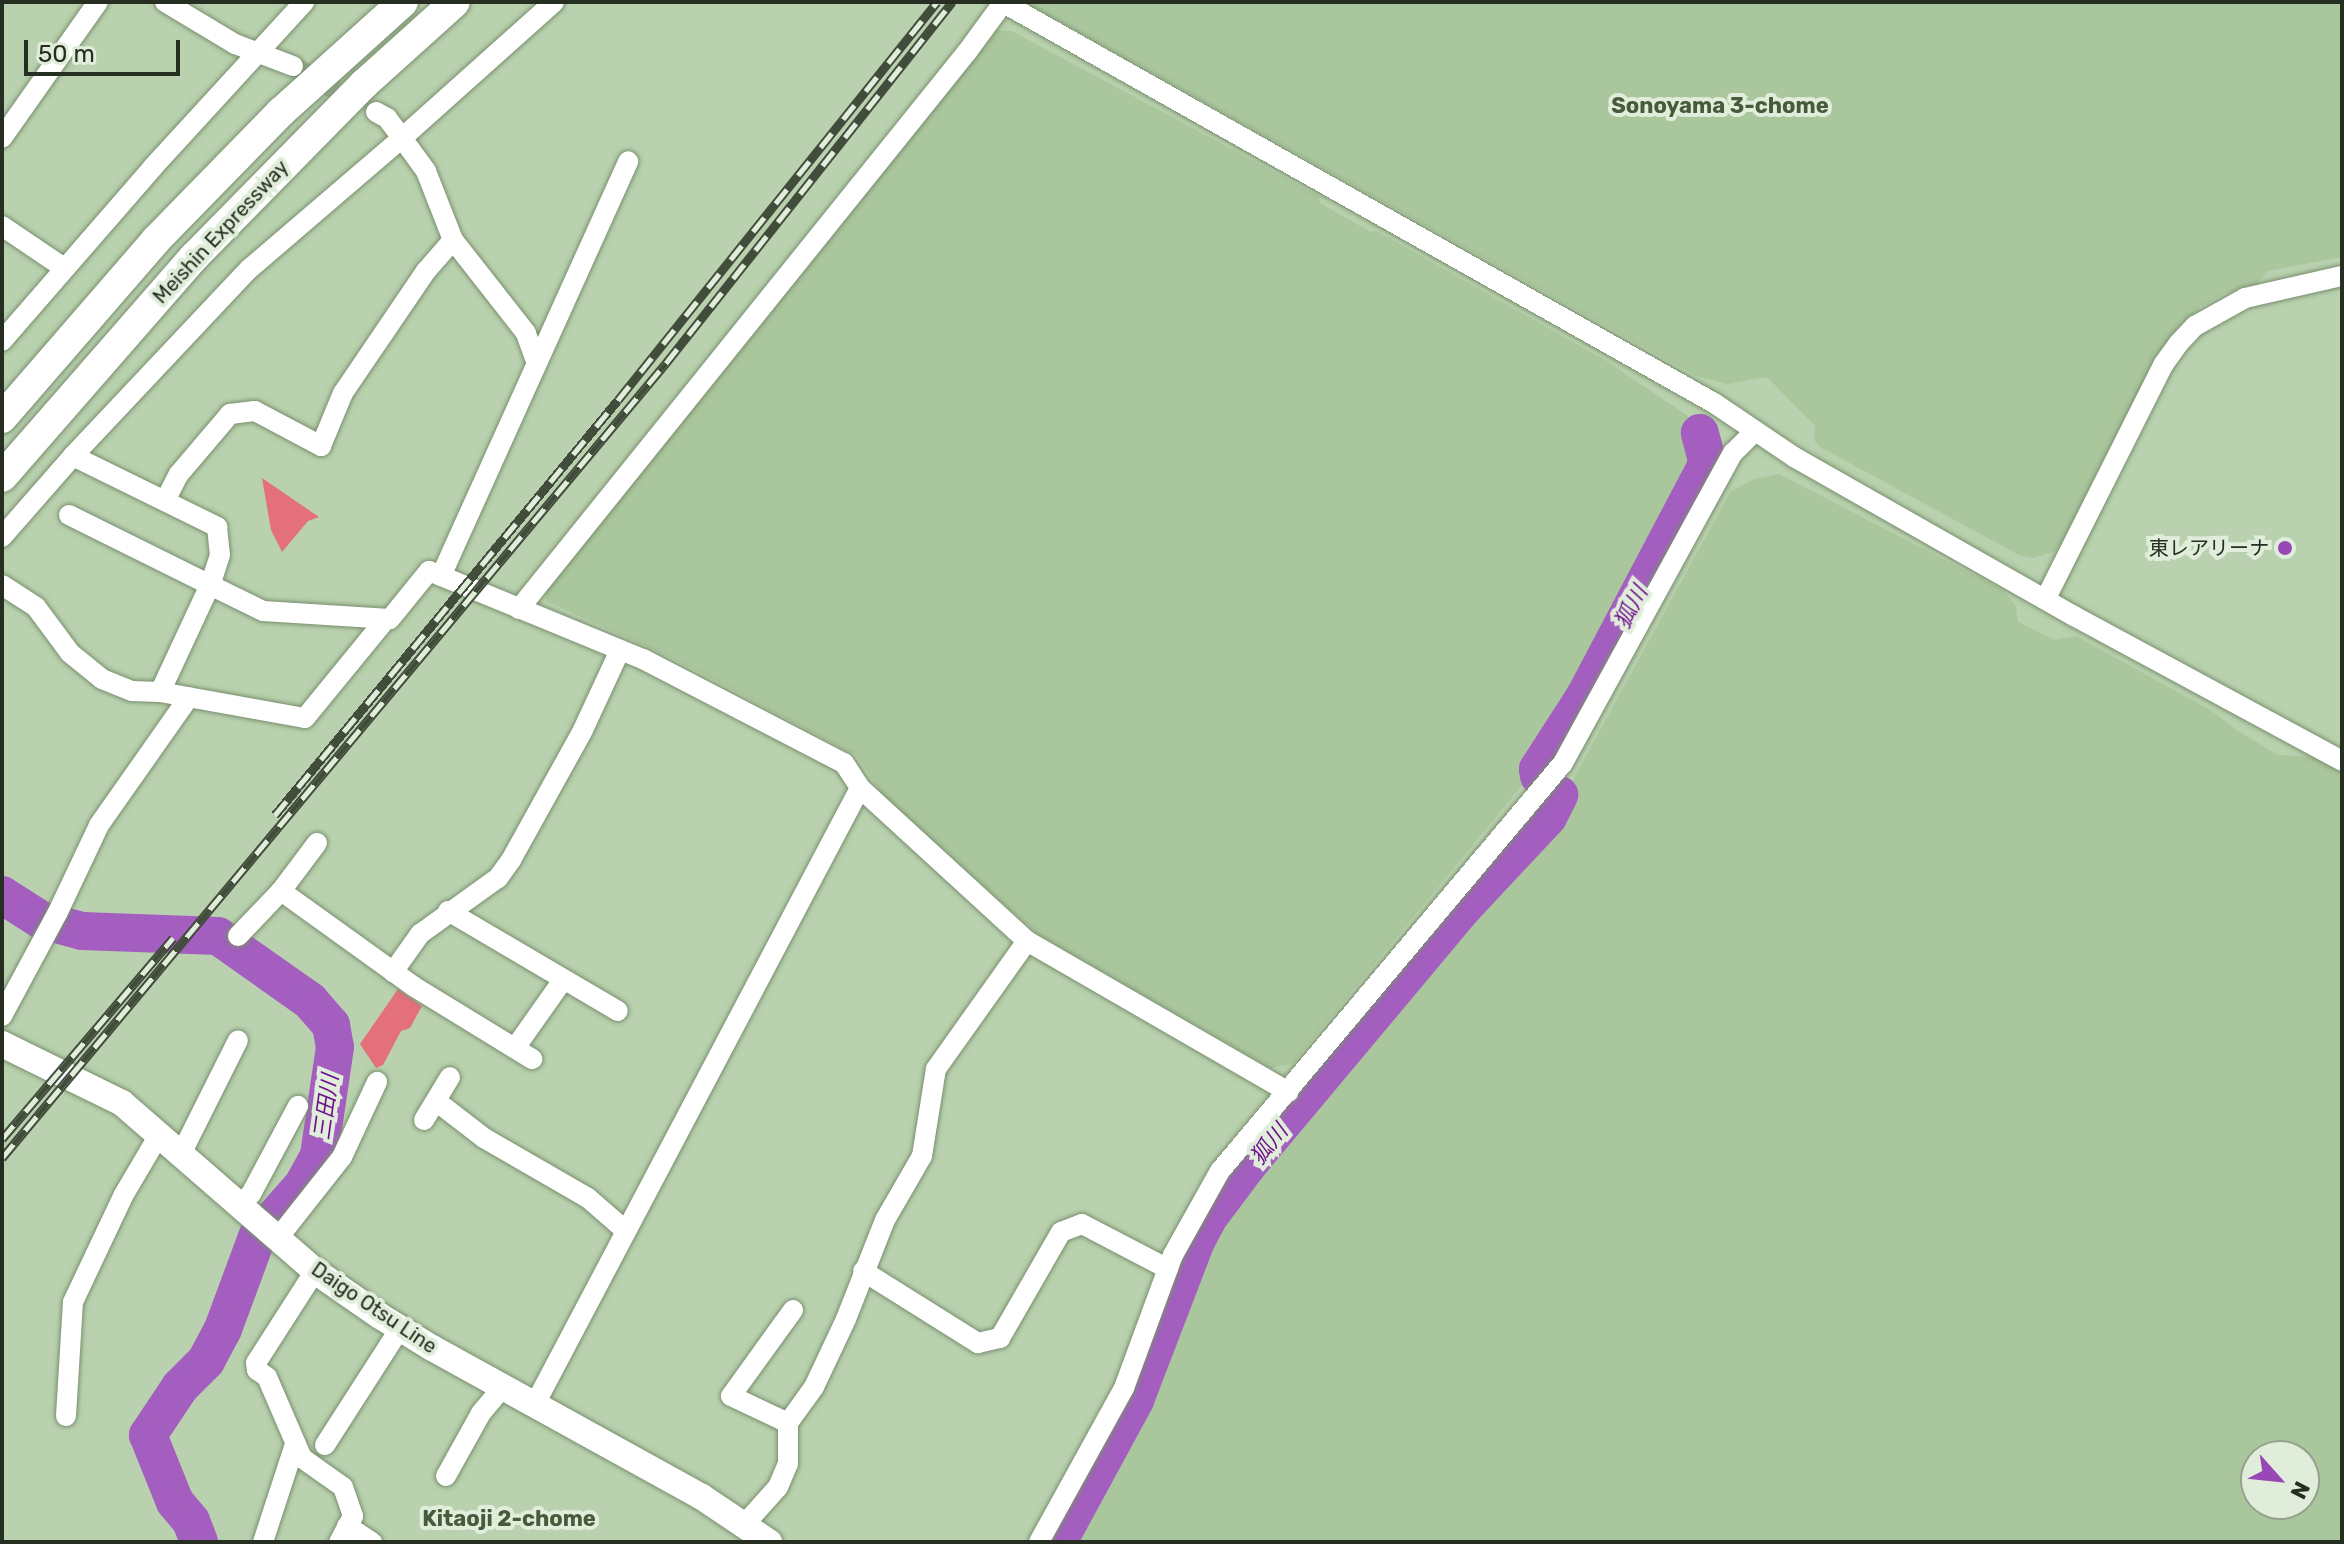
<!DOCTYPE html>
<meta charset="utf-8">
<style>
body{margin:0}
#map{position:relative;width:2344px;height:1544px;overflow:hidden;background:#b9d1ae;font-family:Rubik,"Noto Sans JP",sans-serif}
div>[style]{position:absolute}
.built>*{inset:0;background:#aac69d}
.green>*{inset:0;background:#e3707b}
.river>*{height:38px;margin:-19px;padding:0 19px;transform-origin:19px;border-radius:19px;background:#a35ebf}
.minor-tunnel>*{height:20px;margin-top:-10px;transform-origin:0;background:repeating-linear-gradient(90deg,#9bb092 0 20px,transparent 0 30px)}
.roads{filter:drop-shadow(0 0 2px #798f6f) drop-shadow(0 0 2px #798f6f)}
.minor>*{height:20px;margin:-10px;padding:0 10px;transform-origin:10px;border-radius:10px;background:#fff}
.major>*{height:26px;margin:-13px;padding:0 13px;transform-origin:13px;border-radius:13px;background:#fff}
.highway>*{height:30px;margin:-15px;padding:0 15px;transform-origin:15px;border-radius:15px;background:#fff}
.rail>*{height:9px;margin-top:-4.5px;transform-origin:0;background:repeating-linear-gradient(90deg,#e1eddb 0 18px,#414c3a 0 36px);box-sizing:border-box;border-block:2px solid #414c3a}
.dots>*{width:22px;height:22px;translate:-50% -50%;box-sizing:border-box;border:4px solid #e1eddb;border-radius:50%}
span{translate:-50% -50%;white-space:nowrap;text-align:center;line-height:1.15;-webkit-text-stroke:8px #e1eddb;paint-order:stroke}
.street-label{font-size:20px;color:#252e20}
.poi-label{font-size:20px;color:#252e20}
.right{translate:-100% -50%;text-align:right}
.neighbourhood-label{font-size:22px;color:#465a3c;font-weight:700}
.water-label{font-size:22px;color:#6f118d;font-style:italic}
.frame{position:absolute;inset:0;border:4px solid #252e20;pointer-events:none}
.north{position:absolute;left:2240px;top:1440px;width:80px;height:80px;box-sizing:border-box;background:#e1eddb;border:2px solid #96a190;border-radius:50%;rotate:117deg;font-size:22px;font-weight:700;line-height:32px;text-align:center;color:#252e20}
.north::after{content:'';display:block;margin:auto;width:28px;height:36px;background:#9847b7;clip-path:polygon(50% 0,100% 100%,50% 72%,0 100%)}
.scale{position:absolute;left:24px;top:40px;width:156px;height:36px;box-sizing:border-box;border:4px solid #252e20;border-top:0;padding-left:10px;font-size:24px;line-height:28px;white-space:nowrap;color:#252e20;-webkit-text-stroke:6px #e1eddb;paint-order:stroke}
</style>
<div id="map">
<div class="built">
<div style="clip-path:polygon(1025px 2px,2342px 2px,2342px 257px,2268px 271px,2256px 284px,2223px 294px,2200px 307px,2177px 329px,2154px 360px,2062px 542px,2054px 552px,2032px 558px,2021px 556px,1820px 447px,1814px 440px,1815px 426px,1767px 377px,1727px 384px,1696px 376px)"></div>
<div style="clip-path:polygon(992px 30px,1012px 31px,1319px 196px,1320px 203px,1371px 232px,1377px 231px,1608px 362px,1688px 416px,1698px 464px,1530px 776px,1292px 1064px,1271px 1068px,1039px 935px,886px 800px,857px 756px,674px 659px,546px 601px,546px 585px)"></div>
<div style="clip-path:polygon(evenodd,1779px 474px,2003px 590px,2016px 606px,2018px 622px,2055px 640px,2076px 636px,2212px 711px,2238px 731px,2278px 755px,2313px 757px,2342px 771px,2342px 1542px,1073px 1542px,1152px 1387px,1188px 1288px,1222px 1220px,1241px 1192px,1546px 829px,1731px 491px,1754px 479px,1779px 474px,2256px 1456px,2304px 1456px,2304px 1504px,2256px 1504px,2256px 1456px)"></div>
</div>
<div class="green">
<div style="clip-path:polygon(262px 478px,319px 517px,308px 521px,282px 552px,271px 530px)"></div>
<div style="clip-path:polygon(398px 989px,422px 1006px,410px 1028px,401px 1031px,383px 1065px,376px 1068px,360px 1044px)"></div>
</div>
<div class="river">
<div style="left:1539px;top:776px;width:7px;rotate:-98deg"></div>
<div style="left:1538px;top:769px;width:87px;rotate:-57.2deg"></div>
<div style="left:1585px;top:696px;width:258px;rotate:-62.2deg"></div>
<div style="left:1705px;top:468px;width:8px;rotate:-76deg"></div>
<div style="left:1707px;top:460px;width:28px;rotate:-105deg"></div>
<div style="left:2px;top:895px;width:46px;rotate:32.7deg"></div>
<div style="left:41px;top:920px;width:42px;rotate:15deg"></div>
<div style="left:82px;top:931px;width:136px;rotate:2.1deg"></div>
<div style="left:218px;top:936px;width:113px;rotate:35.2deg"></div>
<div style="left:310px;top:1001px;width:32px;rotate:49deg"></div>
<div style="left:331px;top:1025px;width:22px;rotate:80deg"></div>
<div style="left:335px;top:1047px;width:110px;rotate:98.4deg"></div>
<div style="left:319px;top:1156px;width:33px;rotate:119deg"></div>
<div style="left:303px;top:1185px;width:69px;rotate:131.5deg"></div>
<div style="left:257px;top:1237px;width:98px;rotate:110.3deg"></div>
<div style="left:223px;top:1329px;width:36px;rotate:118deg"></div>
<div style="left:206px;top:1361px;width:37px;rotate:135deg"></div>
<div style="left:180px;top:1387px;width:58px;rotate:123.7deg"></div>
<div style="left:148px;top:1435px;width:72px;rotate:68.1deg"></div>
<div style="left:175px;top:1502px;width:25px;rotate:50deg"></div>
<div style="left:191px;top:1521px;width:22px;rotate:69deg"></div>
<div style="left:1058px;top:1542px;width:162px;rotate:-61.5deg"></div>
<div style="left:1135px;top:1400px;width:170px;rotate:-69deg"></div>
<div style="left:1196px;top:1241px;width:26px;rotate:-62deg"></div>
<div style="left:1208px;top:1218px;width:65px;rotate:-53.1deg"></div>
<div style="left:1247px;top:1166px;width:334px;rotate:-50.1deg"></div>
<div style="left:1461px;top:910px;width:127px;rotate:-46.9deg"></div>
<div style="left:1548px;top:817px;width:25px;rotate:-63deg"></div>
</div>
<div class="minor-tunnel">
<div style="left:293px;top:66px;width:95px;rotate:29deg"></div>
</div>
<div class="roads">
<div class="minor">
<div style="left:165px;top:2px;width:82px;rotate:31deg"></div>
<div style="left:235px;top:44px;width:62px;rotate:20.8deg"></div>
<div style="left:1002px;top:2px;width:817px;rotate:29.39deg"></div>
<div style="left:1714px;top:403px;width:97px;rotate:34deg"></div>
<div style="left:1794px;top:457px;width:322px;rotate:29.6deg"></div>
<div style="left:2074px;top:616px;width:305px;rotate:28.4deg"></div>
<div style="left:376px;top:112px;width:13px;rotate:29deg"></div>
<div style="left:387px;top:118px;width:25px;rotate:53deg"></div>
<div style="left:402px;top:138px;width:204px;rotate:-41.8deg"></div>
<div style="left:2px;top:138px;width:166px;rotate:-54.8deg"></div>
<div style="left:2px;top:226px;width:75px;rotate:34.1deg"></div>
<div style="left:2px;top:341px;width:230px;rotate:-49deg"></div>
<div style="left:153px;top:167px;width:224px;rotate:-47.5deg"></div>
<div style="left:536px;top:361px;width:30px;rotate:-110deg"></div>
<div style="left:526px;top:333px;width:118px;rotate:-128.1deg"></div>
<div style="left:453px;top:240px;width:74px;rotate:-111.4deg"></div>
<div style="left:426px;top:171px;width:41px;rotate:-126deg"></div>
<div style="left:402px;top:138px;width:201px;rotate:139.4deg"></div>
<div style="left:249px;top:269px;width:257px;rotate:133.3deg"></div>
<div style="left:73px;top:456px;width:161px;rotate:26.2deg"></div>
<div style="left:217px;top:527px;width:28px;rotate:84deg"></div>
<div style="left:220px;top:555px;width:32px;rotate:108deg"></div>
<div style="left:210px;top:585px;width:59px;rotate:26.1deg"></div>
<div style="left:263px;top:611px;width:127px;rotate:3.6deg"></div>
<div style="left:390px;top:619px;width:62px;rotate:-50.9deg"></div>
<div style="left:429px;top:571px;width:231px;rotate:22.4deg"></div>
<div style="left:643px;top:659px;width:226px;rotate:27.4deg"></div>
<div style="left:844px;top:763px;width:30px;rotate:57deg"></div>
<div style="left:860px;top:788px;width:226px;rotate:42.5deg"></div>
<div style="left:1027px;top:941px;width:302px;rotate:30deg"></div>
<div style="left:165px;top:501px;width:30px;rotate:-63deg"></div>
<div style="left:179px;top:474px;width:79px;rotate:-49.6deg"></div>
<div style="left:230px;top:414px;width:25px;rotate:-7deg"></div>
<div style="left:255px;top:411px;width:75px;rotate:27.9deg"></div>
<div style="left:321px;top:446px;width:57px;rotate:-67.5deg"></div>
<div style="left:343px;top:393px;width:148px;rotate:-55.8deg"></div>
<div style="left:426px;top:271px;width:41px;rotate:-48.9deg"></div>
<div style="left:69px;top:515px;width:157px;rotate:26.4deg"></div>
<div style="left:210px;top:585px;width:118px;rotate:115deg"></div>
<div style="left:2px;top:537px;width:108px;rotate:-48.8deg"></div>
<div style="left:441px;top:576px;width:455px;rotate:-65.7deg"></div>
<div style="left:2px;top:585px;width:40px;rotate:32.9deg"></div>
<div style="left:36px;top:607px;width:57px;rotate:53.5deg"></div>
<div style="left:70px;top:653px;width:41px;rotate:39.1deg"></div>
<div style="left:102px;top:679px;width:32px;rotate:22deg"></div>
<div style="left:132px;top:691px;width:28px;rotate:2deg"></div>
<div style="left:160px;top:692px;width:147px;rotate:10.2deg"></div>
<div style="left:305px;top:718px;width:128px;rotate:-50.7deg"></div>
<div style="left:2046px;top:598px;width:261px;rotate:-63.3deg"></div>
<div style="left:2163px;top:365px;width:26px;rotate:-54deg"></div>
<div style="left:2178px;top:344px;width:25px;rotate:-47deg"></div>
<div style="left:2195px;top:326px;width:57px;rotate:-29.2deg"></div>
<div style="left:2245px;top:298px;width:99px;rotate:-12.8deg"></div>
<div style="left:519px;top:609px;width:715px;rotate:-51.19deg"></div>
<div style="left:967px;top:52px;width:61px;rotate:-53.7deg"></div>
<div style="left:281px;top:891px;width:163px;rotate:35.7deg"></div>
<div style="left:413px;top:986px;width:140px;rotate:31.5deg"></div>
<div style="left:448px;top:911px;width:197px;rotate:30.5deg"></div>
<div style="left:238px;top:936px;width:62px;rotate:-46.3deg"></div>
<div style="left:281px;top:891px;width:60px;rotate:-53.1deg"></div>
<div style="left:393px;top:972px;width:47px;rotate:-54.6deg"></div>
<div style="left:420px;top:934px;width:96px;rotate:-35.7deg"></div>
<div style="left:498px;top:878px;width:22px;rotate:-54deg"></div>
<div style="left:511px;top:860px;width:146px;rotate:-61deg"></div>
<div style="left:582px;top:732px;width:90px;rotate:-65.1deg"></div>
<div style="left:2px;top:1016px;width:116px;rotate:-61.7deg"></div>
<div style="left:57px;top:914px;width:98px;rotate:-64.7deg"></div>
<div style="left:99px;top:825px;width:156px;rotate:-54.9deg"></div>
<div style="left:515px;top:1048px;width:83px;rotate:-54.8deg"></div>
<div style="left:436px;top:1101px;width:61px;rotate:37.6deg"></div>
<div style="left:484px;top:1138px;width:120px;rotate:30deg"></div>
<div style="left:588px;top:1198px;width:50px;rotate:41deg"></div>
<div style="left:424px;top:1120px;width:50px;rotate:-58.8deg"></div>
<div style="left:181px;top:1154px;width:127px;rotate:-63.4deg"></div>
<div style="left:238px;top:1206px;width:18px;rotate:-43deg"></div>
<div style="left:251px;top:1194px;width:100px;rotate:-61.9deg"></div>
<div style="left:278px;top:1238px;width:103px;rotate:-51.7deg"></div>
<div style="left:342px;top:1157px;width:83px;rotate:-65deg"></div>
<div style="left:315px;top:1271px;width:109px;rotate:122.7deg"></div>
<div style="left:256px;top:1363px;width:7px;rotate:82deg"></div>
<div style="left:257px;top:1370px;width:12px;rotate:35deg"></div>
<div style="left:267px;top:1377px;width:88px;rotate:66.6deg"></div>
<div style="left:302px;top:1458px;width:50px;rotate:35.3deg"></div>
<div style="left:343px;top:1487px;width:31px;rotate:71deg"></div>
<div style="left:353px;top:1516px;width:30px;rotate:118deg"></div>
<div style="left:863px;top:1271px;width:136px;rotate:32.1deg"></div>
<div style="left:978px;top:1343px;width:23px;rotate:-13deg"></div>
<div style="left:1000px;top:1338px;width:122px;rotate:-60.1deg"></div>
<div style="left:1061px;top:1232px;width:22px;rotate:-21deg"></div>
<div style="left:1082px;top:1224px;width:97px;rotate:27.6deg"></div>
<div style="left:535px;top:1404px;width:696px;rotate:-62.18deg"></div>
<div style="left:66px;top:1416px;width:114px;rotate:-86.5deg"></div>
<div style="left:73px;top:1302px;width:117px;rotate:-64.7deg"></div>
<div style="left:123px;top:1196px;width:71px;rotate:-59.5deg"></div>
<div style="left:788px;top:1423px;width:63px;rotate:-154.7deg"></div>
<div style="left:731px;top:1396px;width:106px;rotate:-54.2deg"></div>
<div style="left:325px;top:1445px;width:139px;rotate:-57.3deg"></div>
<div style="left:446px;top:1476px;width:72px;rotate:-60.9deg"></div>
<div style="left:481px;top:1413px;width:34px;rotate:-50deg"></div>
<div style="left:744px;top:1525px;width:51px;rotate:-48.2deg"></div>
<div style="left:778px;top:1487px;width:25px;rotate:-67deg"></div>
<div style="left:788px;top:1464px;width:41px;rotate:-90deg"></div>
<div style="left:788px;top:1423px;width:44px;rotate:-54.2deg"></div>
<div style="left:814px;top:1387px;width:75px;rotate:-64.8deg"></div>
<div style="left:846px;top:1319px;width:106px;rotate:-68.5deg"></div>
<div style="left:885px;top:1220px;width:74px;rotate:-60deg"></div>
<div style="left:922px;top:1156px;width:88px;rotate:-80.9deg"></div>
<div style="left:936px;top:1069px;width:157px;rotate:-54.6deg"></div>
<div style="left:347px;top:1526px;width:30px;rotate:33deg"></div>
<div style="left:263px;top:1542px;width:103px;rotate:-71.9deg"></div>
<div style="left:1039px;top:1542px;width:176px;rotate:-61.1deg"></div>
<div style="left:1124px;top:1388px;width:142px;rotate:-69.8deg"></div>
<div style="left:1173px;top:1255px;width:96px;rotate:-60.8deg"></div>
<div style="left:1220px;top:1171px;width:533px;rotate:-49.95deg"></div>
<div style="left:1563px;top:763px;width:354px;rotate:-61.3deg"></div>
<div style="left:1733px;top:453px;width:31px;rotate:-45deg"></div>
</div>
<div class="major">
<div style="left:2px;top:1044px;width:134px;rotate:26.2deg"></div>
<div style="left:122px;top:1103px;width:256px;rotate:41deg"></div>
<div style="left:315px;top:1271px;width:79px;rotate:34.7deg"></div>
<div style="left:380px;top:1316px;width:61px;rotate:31.6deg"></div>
<div style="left:432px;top:1348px;width:308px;rotate:28.9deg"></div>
<div style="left:702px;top:1497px;width:81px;rotate:33.9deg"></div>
</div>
<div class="highway">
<div style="left:2px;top:418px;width:235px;rotate:-49.1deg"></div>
<div style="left:156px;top:240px;width:179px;rotate:-45.7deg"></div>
<div style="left:281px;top:112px;width:164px;rotate:-42deg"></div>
<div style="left:2px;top:477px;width:292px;rotate:-48.9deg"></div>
<div style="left:194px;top:257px;width:243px;rotate:-45.5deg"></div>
<div style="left:364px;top:84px;width:122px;rotate:-42deg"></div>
</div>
</div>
<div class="rail">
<div style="left:275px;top:815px;width:538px;rotate:-50.43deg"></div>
<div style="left:618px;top:400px;width:510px;rotate:-51.29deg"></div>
<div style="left:2px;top:1139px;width:264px;rotate:-49.6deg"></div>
<div style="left:2px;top:1158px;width:1036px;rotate:-50.13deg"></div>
<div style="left:666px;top:363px;width:461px;rotate:-51.6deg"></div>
</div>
<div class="dots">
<div style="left:2285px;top:548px;background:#9847b7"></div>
</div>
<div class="street-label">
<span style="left:221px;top:232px;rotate:-47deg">Meishin Expressway</span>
<span style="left:374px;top:1308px;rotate:34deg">Daigo Otsu Line</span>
</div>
<div class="poi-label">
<span class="right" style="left:2269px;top:548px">東レアリーナ</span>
</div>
<div class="neighbourhood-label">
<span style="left:1720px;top:106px">Sonoyama 3-chome</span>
<span style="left:509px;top:1519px">Kitaoji 2-chome</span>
</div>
<div class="water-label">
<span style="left:1631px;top:607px;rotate:-62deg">狐川</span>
<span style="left:326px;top:1107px;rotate:-82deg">三田川</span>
<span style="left:1269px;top:1144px;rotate:-51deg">狐川</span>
</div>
<div class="frame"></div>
<div class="north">N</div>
<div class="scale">50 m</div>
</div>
